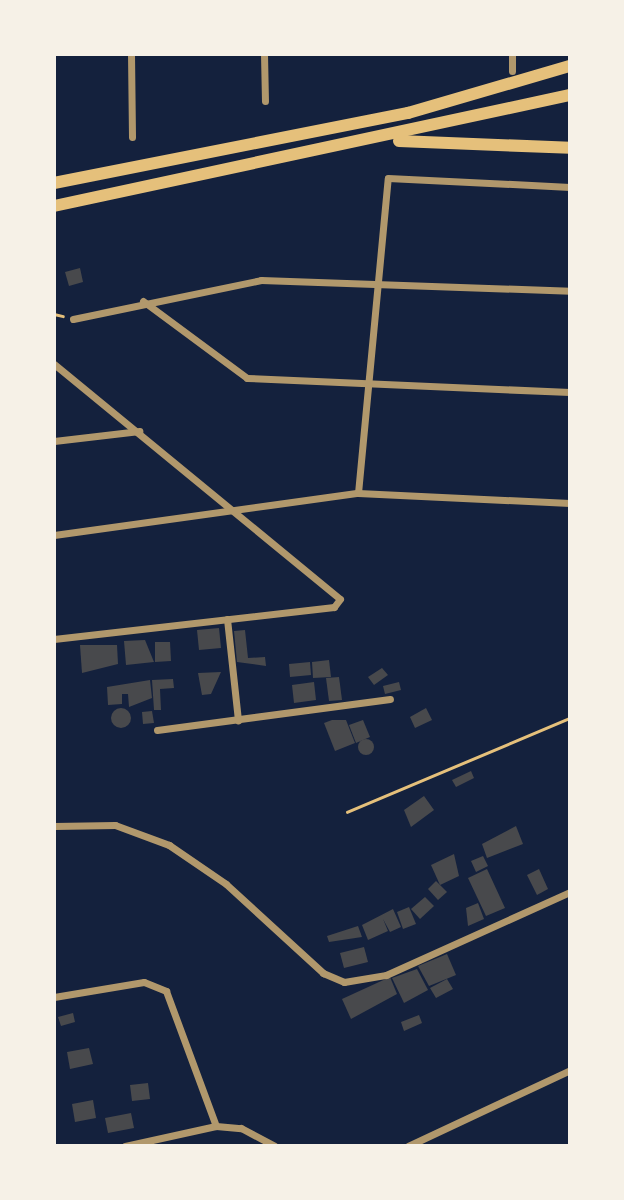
<!DOCTYPE html>
<style>
body{margin:0}
#map{position:relative;width:624px;height:1200px;overflow:hidden;background:#14213d;font-family:Helvetica,sans-serif}
div>[style]{position:absolute}
.building>*{inset:0;background:#48494c}
.round{border-radius:50%}
.path>*{height:2.5px;margin:-1.25px;padding:0 1.25px;transform-origin:1.25px;border-radius:1.25px;background:#e5c07b}
.minor>*{height:7px;margin:-3.5px;padding:0 3.5px;transform-origin:3.5px;border-radius:3.5px;background:#b1986c}
.trunk>*{height:12px;margin:-6px;padding:0 6px;transform-origin:6px;border-radius:6px;background:#e5c07b}
span{translate:-50% -50%;white-space:nowrap;text-align:center;line-height:1.15;-webkit-text-stroke:6px #f6f1e7;paint-order:stroke}
.frame{position:absolute;inset:0;border:56px solid #f6f1e7;pointer-events:none}
</style>
<div id="map">
<div class="building">
<div style="clip-path:polygon(80px 268px,83px 282px,69px 286px,65px 272px)"></div>
<div style="clip-path:polygon(219px 628px,221px 648px,199px 650px,197px 630px)"></div>
<div style="clip-path:polygon(245px 630px,248px 658px,265px 657px,266px 666px,237px 662px,234px 631px)"></div>
<div style="clip-path:polygon(145px 640px,154px 662px,126px 665px,124px 641px)"></div>
<div style="clip-path:polygon(155px 642px,170px 642px,171px 661px,155px 662px)"></div>
<div style="clip-path:polygon(80px 645px,117px 645px,118px 664px,82px 673px)"></div>
<div style="clip-path:polygon(329px 660px,331px 677px,313px 678px,312px 662px)"></div>
<div style="clip-path:polygon(310px 662px,311px 675px,290px 677px,289px 664px)"></div>
<div style="clip-path:polygon(382px 668px,388px 675px,374px 685px,368px 677px)"></div>
<div style="clip-path:polygon(221px 672px,211px 694px,202px 695px,198px 673px)"></div>
<div style="clip-path:polygon(339px 677px,342px 700px,329px 701px,326px 678px)"></div>
<div style="clip-path:polygon(173px 679px,174px 688px,160px 689px,161px 710px,154px 710px,152px 680px)"></div>
<div style="clip-path:polygon(150px 680px,152px 698px,129px 707px,128px 694px,122px 694px,122px 704px,108px 705px,107px 687px)"></div>
<div style="clip-path:polygon(314px 682px,316px 700px,294px 703px,292px 685px)"></div>
<div style="clip-path:polygon(399px 682px,401px 690px,385px 694px,383px 686px)"></div>
<div class="round" style="left:111px;top:708px;width:20px;height:20px"></div>
<div style="clip-path:polygon(426px 708px,432px 720px,415px 728px,410px 717px)"></div>
<div style="clip-path:polygon(152px 711px,154px 723px,143px 724px,142px 712px)"></div>
<div style="clip-path:polygon(332px 720px,346px 720px,355px 743px,335px 751px,324px 723px)"></div>
<div style="clip-path:polygon(363px 720px,370px 737px,356px 743px,349px 725px)"></div>
<div class="round" style="left:358px;top:739px;width:16px;height:16px"></div>
<div style="clip-path:polygon(471px 771px,474px 778px,456px 787px,452px 780px)"></div>
<div style="clip-path:polygon(424px 796px,434px 810px,411px 827px,404px 810px)"></div>
<div style="clip-path:polygon(516px 826px,523px 844px,487px 858px,482px 844px)"></div>
<div style="clip-path:polygon(454px 854px,459px 876px,440px 885px,431px 865px)"></div>
<div style="clip-path:polygon(483px 856px,488px 866px,476px 872px,471px 861px)"></div>
<div style="clip-path:polygon(487px 869px,505px 908px,486px 916px,468px 878px)"></div>
<div style="clip-path:polygon(539px 869px,548px 889px,537px 895px,527px 875px)"></div>
<div style="clip-path:polygon(436px 881px,447px 892px,438px 900px,428px 889px)"></div>
<div style="clip-path:polygon(425px 897px,434px 906px,420px 919px,411px 909px)"></div>
<div style="clip-path:polygon(478px 903px,484px 919px,468px 926px,466px 908px)"></div>
<div style="clip-path:polygon(409px 907px,416px 924px,403px 929px,397px 912px)"></div>
<div style="clip-path:polygon(393px 909px,401px 927px,390px 932px,383px 919px,388px 931px,368px 940px,362px 925px)"></div>
<div style="clip-path:polygon(358px 926px,362px 937px,329px 942px,327px 936px)"></div>
<div style="clip-path:polygon(364px 947px,368px 962px,344px 968px,340px 953px)"></div>
<div style="clip-path:polygon(447px 954px,456px 975px,429px 986px,418px 966px)"></div>
<div style="clip-path:polygon(417px 969px,428px 990px,404px 1003px,392px 978px)"></div>
<div style="clip-path:polygon(390px 977px,397px 994px,351px 1019px,342px 999px)"></div>
<div style="clip-path:polygon(447px 979px,453px 989px,436px 998px,430px 988px)"></div>
<div style="clip-path:polygon(73px 1013px,75px 1022px,61px 1026px,58px 1017px)"></div>
<div style="clip-path:polygon(419px 1015px,422px 1023px,404px 1031px,401px 1022px)"></div>
<div style="clip-path:polygon(89px 1048px,93px 1064px,70px 1069px,67px 1052px)"></div>
<div style="clip-path:polygon(148px 1083px,150px 1099px,132px 1101px,130px 1085px)"></div>
<div style="clip-path:polygon(93px 1100px,96px 1118px,75px 1122px,72px 1104px)"></div>
<div style="clip-path:polygon(131px 1113px,134px 1128px,108px 1133px,105px 1118px)"></div>
</div>
<div class="path">
<div style="left:54px;top:314px;width:9px;rotate:13deg"></div>
<div style="left:347px;top:812px;width:242px;rotate:-22.9deg"></div>
</div>
<div class="minor">
<div style="left:131px;top:54px;width:83px;rotate:89.3deg"></div>
<div style="left:264px;top:54px;width:47px;rotate:88.8deg"></div>
<div style="left:512px;top:54px;width:17px;rotate:90deg"></div>
<div style="left:143px;top:301px;width:129px;rotate:36.5deg"></div>
<div style="left:247px;top:378px;width:323px;rotate:2.5deg"></div>
<div style="left:73px;top:319px;width:192px;rotate:-11.7deg"></div>
<div style="left:261px;top:280px;width:309px;rotate:2deg"></div>
<div style="left:54px;top:364px;width:370px;rotate:39.4deg"></div>
<div style="left:340px;top:599px;width:10px;rotate:127deg"></div>
<div style="left:334px;top:607px;width:282px;rotate:173.5deg"></div>
<div style="left:54px;top:441px;width:86px;rotate:-6.7deg"></div>
<div style="left:358px;top:493px;width:316px;rotate:-84.6deg"></div>
<div style="left:388px;top:178px;width:182px;rotate:2.8deg"></div>
<div style="left:54px;top:535px;width:307px;rotate:-7.9deg"></div>
<div style="left:358px;top:493px;width:212px;rotate:2.7deg"></div>
<div style="left:227px;top:619px;width:102px;rotate:83.8deg"></div>
<div style="left:157px;top:730px;width:235px;rotate:-7.6deg"></div>
<div style="left:54px;top:826px;width:61px;rotate:-0.9deg"></div>
<div style="left:115px;top:825px;width:58px;rotate:20.3deg"></div>
<div style="left:169px;top:845px;width:69px;rotate:34.4deg"></div>
<div style="left:226px;top:884px;width:132px;rotate:42.5deg"></div>
<div style="left:323px;top:973px;width:23px;rotate:23deg"></div>
<div style="left:344px;top:982px;width:43px;rotate:-9.5deg"></div>
<div style="left:386px;top:975px;width:202px;rotate:-24.3deg"></div>
<div style="left:54px;top:997px;width:91px;rotate:-9.5deg"></div>
<div style="left:144px;top:982px;width:24px;rotate:22deg"></div>
<div style="left:166px;top:991px;width:144px;rotate:69.7deg"></div>
<div style="left:125px;top:1146px;width:93px;rotate:-12.4deg"></div>
<div style="left:216px;top:1126px;width:25px;rotate:5deg"></div>
<div style="left:241px;top:1128px;width:38px;rotate:28deg"></div>
<div style="left:408px;top:1146px;width:179px;rotate:-25.1deg"></div>
</div>
<div class="trunk">
<div style="left:399px;top:141px;width:171px;rotate:2.3deg"></div>
<div style="left:54px;top:183px;width:361px;rotate:-11.2deg"></div>
<div style="left:408px;top:113px;width:169px;rotate:-16.2deg"></div>
<div style="left:54px;top:206px;width:528px;rotate:-12.14deg"></div>
</div>
<div class="frame"></div>
</div>
